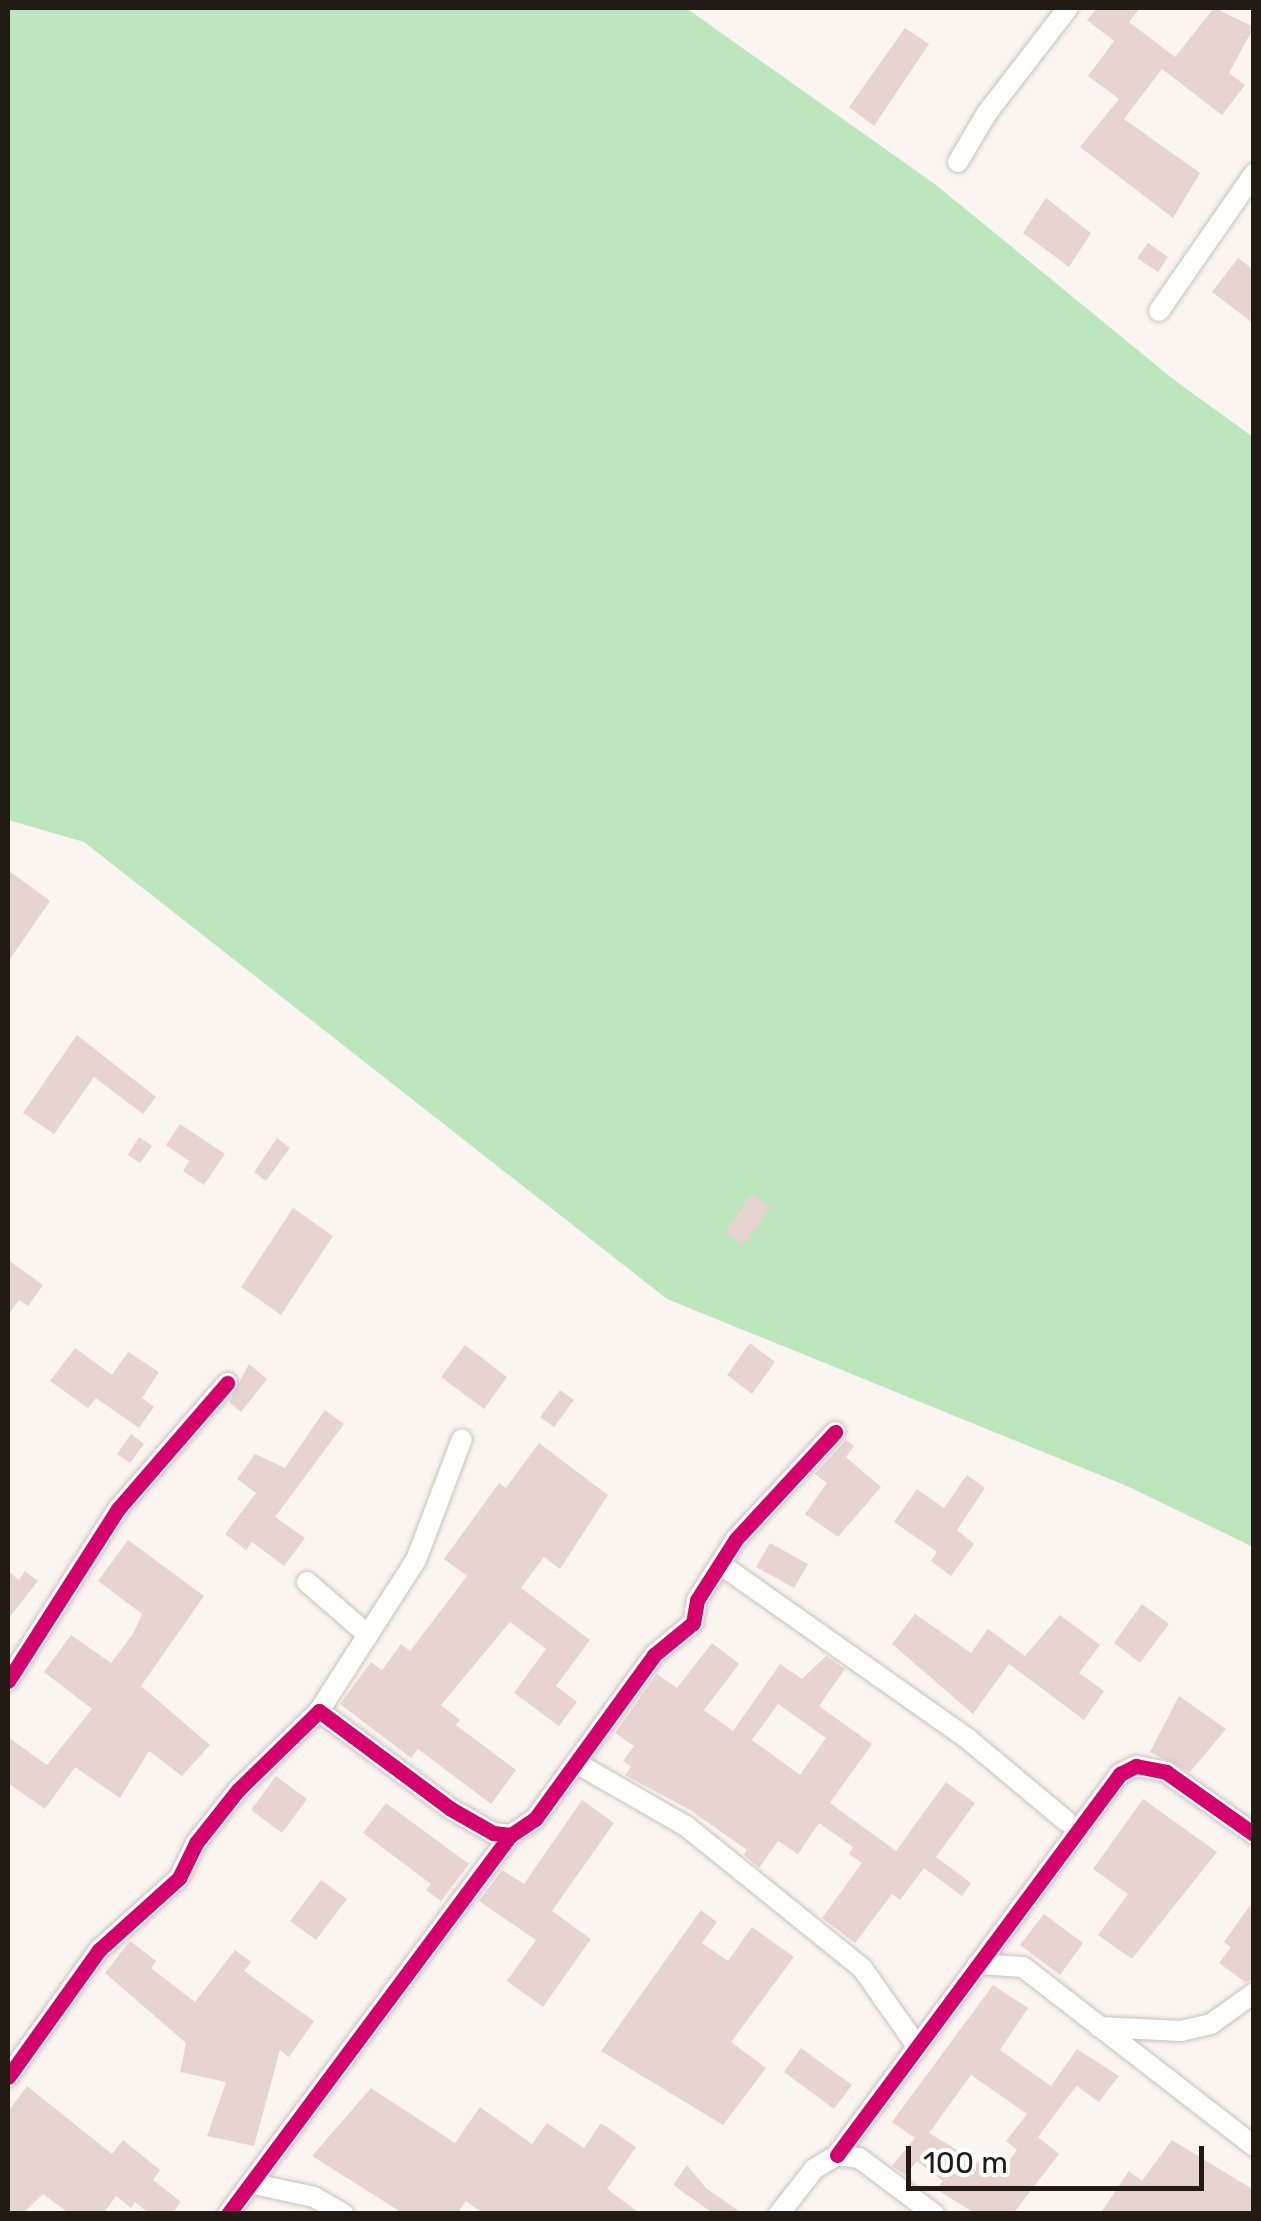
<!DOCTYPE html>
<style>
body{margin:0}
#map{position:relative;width:1261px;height:2221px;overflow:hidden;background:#faf5f0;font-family:Rubik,sans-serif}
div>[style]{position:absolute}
.forest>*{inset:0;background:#bce7bd}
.building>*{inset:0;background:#e7d4d1}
.roads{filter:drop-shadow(0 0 2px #c7c2bb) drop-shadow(0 0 2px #c7c2bb)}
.street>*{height:20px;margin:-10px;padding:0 10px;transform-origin:10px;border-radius:10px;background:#fefefd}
.cycleway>*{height:15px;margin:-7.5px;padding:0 7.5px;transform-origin:7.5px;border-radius:7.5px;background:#d6006c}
span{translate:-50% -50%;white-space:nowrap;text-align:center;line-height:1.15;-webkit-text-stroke:10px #fff;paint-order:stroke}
.frame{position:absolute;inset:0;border:10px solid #211b13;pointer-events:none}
.scale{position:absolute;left:906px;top:2146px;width:298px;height:45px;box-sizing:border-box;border:5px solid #211b13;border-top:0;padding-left:12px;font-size:30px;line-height:35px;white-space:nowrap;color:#211b13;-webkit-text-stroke:8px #fff;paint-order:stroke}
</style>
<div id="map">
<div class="forest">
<div style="clip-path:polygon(8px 8px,686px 8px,936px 185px,1173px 379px,1253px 437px,1253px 1547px,1127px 1486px,667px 1299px,84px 842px,8px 820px)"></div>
</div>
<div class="building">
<div style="clip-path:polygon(1097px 8px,1140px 8px,1129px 22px,1175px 57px,1214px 8px,1254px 27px,1229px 73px,1245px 85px,1222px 115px,1162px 69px,1124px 119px,1200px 173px,1173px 218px,1080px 147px,1119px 99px,1088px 76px,1114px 41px,1087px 20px)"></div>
<div style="clip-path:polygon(905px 28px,929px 44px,874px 126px,849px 107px)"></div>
<div style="clip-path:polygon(1046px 198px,1091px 233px,1069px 267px,1023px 233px)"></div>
<div style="clip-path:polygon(1148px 243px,1168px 257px,1158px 272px,1137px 258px)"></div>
<div style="clip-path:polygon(1238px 258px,1254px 270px,1254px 324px,1212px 292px)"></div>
<div style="clip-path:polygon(8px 870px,50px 901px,8px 962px)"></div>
<div style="clip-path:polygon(77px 1035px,156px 1097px,143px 1114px,94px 1077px,54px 1134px,23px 1113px)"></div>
<div style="clip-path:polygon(180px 1124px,225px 1154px,204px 1185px,183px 1171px,189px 1161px,166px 1145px)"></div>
<div style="clip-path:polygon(139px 1137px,152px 1146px,140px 1163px,128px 1155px)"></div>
<div style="clip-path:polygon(277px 1138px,290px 1148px,266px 1181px,254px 1172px)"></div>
<div style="clip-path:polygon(751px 1194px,770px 1207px,743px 1246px,725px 1233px)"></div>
<div style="clip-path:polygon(293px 1208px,333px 1236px,281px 1315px,241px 1287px)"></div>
<div style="clip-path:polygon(8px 1260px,43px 1285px,28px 1306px,19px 1300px,8px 1315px)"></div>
<div style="clip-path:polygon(750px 1343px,775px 1362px,752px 1394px,727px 1375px)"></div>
<div style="clip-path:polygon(465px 1345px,507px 1377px,484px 1409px,441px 1377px)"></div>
<div style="clip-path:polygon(75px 1348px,112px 1375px,128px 1352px,159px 1372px,142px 1398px,154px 1407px,139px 1428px,96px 1398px,88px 1408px,50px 1381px)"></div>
<div style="clip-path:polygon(249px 1364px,267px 1379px,241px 1412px,229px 1402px)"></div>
<div style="clip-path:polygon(560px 1390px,574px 1400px,554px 1427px,540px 1417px)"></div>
<div style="clip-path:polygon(325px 1410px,344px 1424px,275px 1517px,305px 1538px,284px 1566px,252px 1542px,246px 1550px,225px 1534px,256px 1493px,237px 1479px,255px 1454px,285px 1468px)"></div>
<div style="clip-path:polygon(131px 1434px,144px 1444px,130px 1463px,117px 1454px)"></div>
<div style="clip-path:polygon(846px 1440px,854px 1446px,846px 1457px,881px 1487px,838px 1537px,805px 1514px,827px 1483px,815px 1474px)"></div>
<div style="clip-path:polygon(539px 1443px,608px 1495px,560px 1569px,544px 1557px,521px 1588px,590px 1640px,556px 1686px,577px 1702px,559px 1726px,514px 1693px,546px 1649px,510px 1622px,441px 1705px,460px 1720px,456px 1725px,516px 1770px,491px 1804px,418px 1749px,411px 1758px,340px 1704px,371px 1662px,382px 1670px,401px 1644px,410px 1651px,445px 1605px,467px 1576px,444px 1559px,499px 1483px,506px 1488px)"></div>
<div style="clip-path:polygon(967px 1475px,985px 1488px,957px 1530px,974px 1544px,951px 1576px,931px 1561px,937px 1552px,894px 1522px,917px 1489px,944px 1508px)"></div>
<div style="clip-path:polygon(128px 1540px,204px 1596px,141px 1686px,210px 1745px,182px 1776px,149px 1751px,120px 1798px,75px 1767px,45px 1809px,8px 1783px,8px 1737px,47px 1765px,92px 1709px,44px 1672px,71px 1635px,111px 1663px,133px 1634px,142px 1614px,98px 1581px)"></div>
<div style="clip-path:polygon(770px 1543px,808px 1564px,794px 1588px,756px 1567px)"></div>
<div style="clip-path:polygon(8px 1571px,19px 1580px,25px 1571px,38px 1581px,8px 1619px)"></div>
<div style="clip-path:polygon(1142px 1604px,1169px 1624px,1140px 1663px,1114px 1643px)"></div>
<div style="clip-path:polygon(915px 1614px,971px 1653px,988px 1629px,1025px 1656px,1060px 1615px,1100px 1645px,1079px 1673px,1104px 1691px,1084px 1720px,1009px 1664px,973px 1714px,892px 1644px)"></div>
<div style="clip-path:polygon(evenodd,712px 1643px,739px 1664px,704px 1710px,733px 1731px,780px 1664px,802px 1679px,826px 1656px,845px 1669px,819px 1706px,872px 1744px,830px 1803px,896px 1851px,946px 1782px,975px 1803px,936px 1857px,971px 1883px,962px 1896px,924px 1868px,900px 1900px,892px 1894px,855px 1943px,822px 1918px,862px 1863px,849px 1854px,853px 1847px,819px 1823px,798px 1854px,778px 1841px,759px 1868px,744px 1855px,747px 1850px,690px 1810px,625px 1775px,631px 1767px,623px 1761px,634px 1746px,615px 1733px,657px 1674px,677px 1688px,712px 1643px,778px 1704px,826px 1738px,800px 1775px,752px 1740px,778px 1704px)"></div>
<div style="clip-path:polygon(1179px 1696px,1226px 1729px,1190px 1772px,1150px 1752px)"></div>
<div style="clip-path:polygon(276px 1776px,307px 1799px,282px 1833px,251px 1810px)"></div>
<div style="clip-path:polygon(1143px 1799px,1217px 1852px,1132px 1959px,1098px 1935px,1128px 1894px,1093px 1869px)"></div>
<div style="clip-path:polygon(582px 1800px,614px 1823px,552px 1911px,591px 1939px,543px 2007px,507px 1981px,536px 1940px,479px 1901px,502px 1870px,524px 1884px)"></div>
<div style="clip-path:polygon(386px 1803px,469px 1864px,441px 1901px,426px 1890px,431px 1884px,363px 1833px)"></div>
<div style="clip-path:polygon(321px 1880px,347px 1899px,316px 1940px,290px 1921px)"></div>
<div style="clip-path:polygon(1254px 1900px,1254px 1979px,1245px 1982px,1219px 1963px,1231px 1947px,1224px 1942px)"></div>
<div style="clip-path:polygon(701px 1910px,717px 1922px,702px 1943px,728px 1961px,752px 1927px,794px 1957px,731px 2042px,766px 2068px,723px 2125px,601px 2051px)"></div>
<div style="clip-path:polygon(1044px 1914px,1083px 1943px,1060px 1975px,1020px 1945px)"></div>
<div style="clip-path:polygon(130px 1941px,156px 1961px,151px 1968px,195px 2002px,235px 1950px,251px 1962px,244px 1971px,314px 2021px,289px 2057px,280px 2050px,254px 2146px,207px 2136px,226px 2082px,180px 2072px,186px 2043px,105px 1973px)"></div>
<div style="clip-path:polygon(evenodd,993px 1985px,1028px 2008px,1000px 2050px,1051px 2086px,1077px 2049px,1119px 2076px,1099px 2102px,1077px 2086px,1064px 2102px,1038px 2137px,1059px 2154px,1013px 2214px,976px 2214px,936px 2189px,943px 2181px,917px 2161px,905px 2175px,892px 2166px,915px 2138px,892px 2122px,993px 1985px,971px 2075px,1027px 2114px,1006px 2141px,1017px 2150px,999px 2175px,929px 2133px,971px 2075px)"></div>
<div style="clip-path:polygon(801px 2048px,852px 2085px,834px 2109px,784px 2072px)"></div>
<div style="clip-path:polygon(27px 2086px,112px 2154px,123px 2140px,160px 2170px,153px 2180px,181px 2202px,172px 2214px,150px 2214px,135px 2202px,131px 2208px,116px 2196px,103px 2214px,70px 2214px,43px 2194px,22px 2214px,8px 2214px,8px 2112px)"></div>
<div style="clip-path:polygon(371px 2088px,455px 2143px,480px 2107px,532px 2144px,547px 2123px,584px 2148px,601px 2123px,636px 2147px,607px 2189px,641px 2214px,484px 2214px,466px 2201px,457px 2214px,404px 2214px,312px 2156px)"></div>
<div style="clip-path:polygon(1172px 2140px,1254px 2190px,1254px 2214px,1100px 2214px,1129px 2171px,1142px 2181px)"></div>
<div style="clip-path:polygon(687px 2165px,706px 2188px,743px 2214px,714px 2214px,673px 2185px)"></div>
</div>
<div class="roads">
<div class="street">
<div style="left:958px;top:162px;width:57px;rotate:-59.4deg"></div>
<div style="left:987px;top:113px;width:133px;rotate:-52.4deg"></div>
<div style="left:1159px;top:311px;width:167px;rotate:-55.3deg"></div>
<div style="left:720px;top:1564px;width:304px;rotate:35.2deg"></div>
<div style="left:968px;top:1739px;width:128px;rotate:39.9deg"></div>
<div style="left:307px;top:1582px;width:81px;rotate:41deg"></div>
<div style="left:8px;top:1681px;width:204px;rotate:-57.4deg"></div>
<div style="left:118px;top:1509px;width:167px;rotate:-49.1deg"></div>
<div style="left:319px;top:1711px;width:179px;rotate:-57.3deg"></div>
<div style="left:416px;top:1560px;width:129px;rotate:-69.2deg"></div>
<div style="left:578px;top:1764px;width:125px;rotate:29.9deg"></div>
<div style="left:686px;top:1826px;width:226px;rotate:38.9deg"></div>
<div style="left:862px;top:1968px;width:92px;rotate:54.8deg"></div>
<div style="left:978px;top:1964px;width:45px;rotate:3.8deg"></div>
<div style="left:1023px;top:1967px;width:292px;rotate:37.8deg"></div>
<div style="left:1099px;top:2027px;width:82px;rotate:2.8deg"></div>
<div style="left:1181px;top:2031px;width:31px;rotate:-13deg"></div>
<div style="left:1211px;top:2024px;width:53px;rotate:-35.8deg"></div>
<div style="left:8px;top:2077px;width:156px;rotate:-54.4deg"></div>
<div style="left:99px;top:1950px;width:108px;rotate:-42deg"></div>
<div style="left:179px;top:1878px;width:39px;rotate:-64deg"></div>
<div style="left:196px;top:1843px;width:68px;rotate:-51.6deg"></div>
<div style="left:238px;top:1790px;width:113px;rotate:-44.3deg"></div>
<div style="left:319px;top:1711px;width:164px;rotate:36.6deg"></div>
<div style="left:451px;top:1809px;width:48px;rotate:29.7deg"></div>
<div style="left:493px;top:1833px;width:18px;rotate:6deg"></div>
<div style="left:837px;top:2155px;width:475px;rotate:-53.4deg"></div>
<div style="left:1120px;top:1774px;width:18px;rotate:-27deg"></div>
<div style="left:1136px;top:1766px;width:31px;rotate:11deg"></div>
<div style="left:1166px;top:1772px;width:108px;rotate:35.2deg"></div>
<div style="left:254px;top:2184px;width:61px;rotate:12.2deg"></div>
<div style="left:314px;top:2197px;width:34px;rotate:30deg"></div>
<div style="left:228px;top:2214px;width:473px;rotate:-53.3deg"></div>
<div style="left:511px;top:1835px;width:29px;rotate:-34deg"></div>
<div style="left:535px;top:1819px;width:203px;rotate:-54deg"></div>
<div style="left:654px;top:1655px;width:50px;rotate:-39.4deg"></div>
<div style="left:693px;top:1623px;width:23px;rotate:-80deg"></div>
<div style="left:697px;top:1600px;width:72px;rotate:-57.4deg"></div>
<div style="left:736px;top:1539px;width:146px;rotate:-47.2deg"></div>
<div style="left:779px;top:2214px;width:57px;rotate:-52.1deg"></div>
<div style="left:814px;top:2169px;width:27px;rotate:-31deg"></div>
<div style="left:837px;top:2155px;width:22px;rotate:8deg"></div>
<div style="left:859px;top:2158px;width:94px;rotate:36.7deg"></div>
</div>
</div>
<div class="cycleway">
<div style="left:8px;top:1681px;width:204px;rotate:-57.4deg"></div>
<div style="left:118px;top:1509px;width:167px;rotate:-49.1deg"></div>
<div style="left:8px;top:2077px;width:156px;rotate:-54.4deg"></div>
<div style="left:99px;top:1950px;width:108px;rotate:-42deg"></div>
<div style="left:179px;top:1878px;width:39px;rotate:-64deg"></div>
<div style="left:196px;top:1843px;width:68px;rotate:-51.6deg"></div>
<div style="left:238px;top:1790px;width:113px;rotate:-44.3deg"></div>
<div style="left:319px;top:1711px;width:164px;rotate:36.6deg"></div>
<div style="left:451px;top:1809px;width:48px;rotate:29.7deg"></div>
<div style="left:493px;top:1833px;width:18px;rotate:6deg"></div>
<div style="left:837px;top:2155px;width:475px;rotate:-53.4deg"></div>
<div style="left:1120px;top:1774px;width:18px;rotate:-27deg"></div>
<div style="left:1136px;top:1766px;width:31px;rotate:11deg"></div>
<div style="left:1166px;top:1772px;width:108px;rotate:35.2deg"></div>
<div style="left:228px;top:2214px;width:473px;rotate:-53.3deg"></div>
<div style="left:511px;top:1835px;width:29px;rotate:-34deg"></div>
<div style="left:535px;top:1819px;width:203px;rotate:-54deg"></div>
<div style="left:654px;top:1655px;width:50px;rotate:-39.4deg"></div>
<div style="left:693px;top:1623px;width:23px;rotate:-80deg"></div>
<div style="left:697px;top:1600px;width:72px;rotate:-57.4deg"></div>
<div style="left:736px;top:1539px;width:146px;rotate:-47.2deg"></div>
</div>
<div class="frame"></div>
<div class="scale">100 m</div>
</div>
